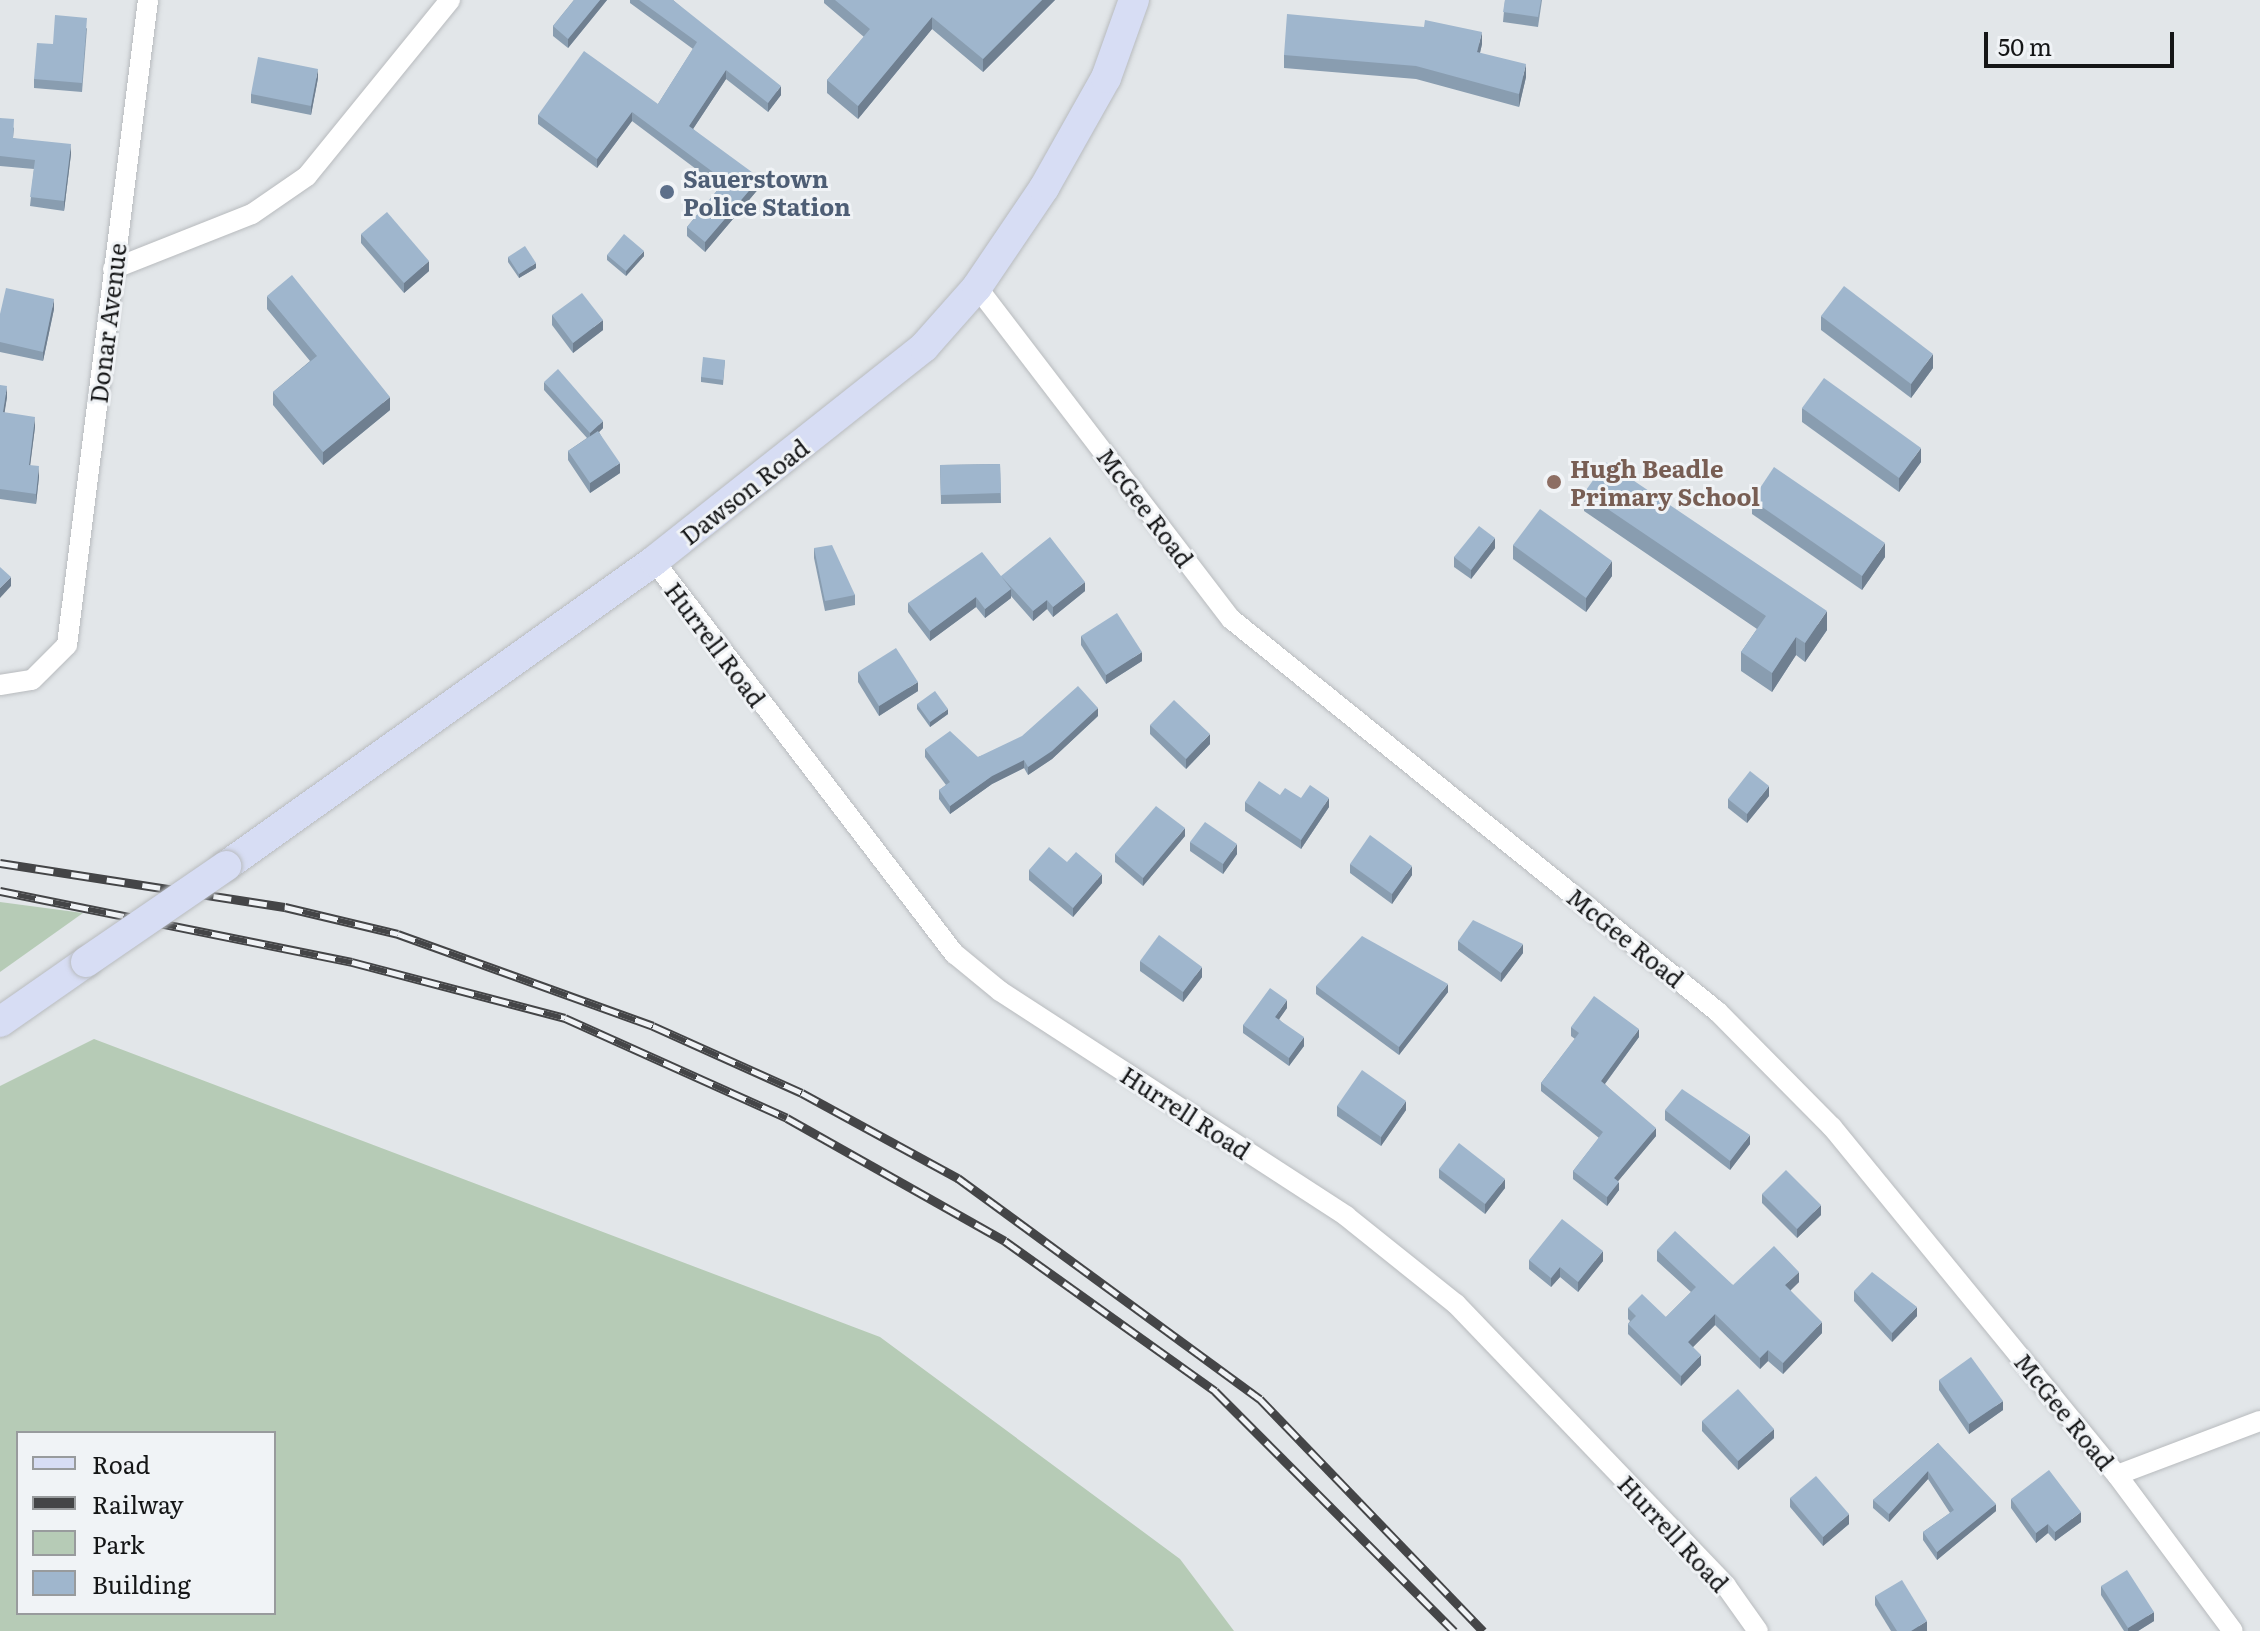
<!DOCTYPE html>
<style>
body{margin:0}
#map{position:relative;width:2260px;height:1631px;overflow:hidden;background:#e2e6e9;font-family:Literata,serif}
div>[style]{position:absolute}
.green>*{inset:0;background:#b6cbb6}
.roads{filter:drop-shadow(0 0 2px #b8bbbe) drop-shadow(0 0 2px #b8bbbe)}
.street>*{height:20px;margin:-10px;padding:0 10px;transform-origin:10px;border-radius:10px;background:#fff}
.secondary>*{height:30px;margin:-15px;padding:0 15px;transform-origin:15px;border-radius:15px;background:#d7ddf4}
.rail>*{height:9px;margin-top:-4.5px;transform-origin:0;background:repeating-linear-gradient(90deg,#f0f3f6 0 18px,#444547 0 36px);box-sizing:border-box;border-block:2px solid #444547}
.bridges{filter:drop-shadow(0 0 2px #b8bbbe) drop-shadow(0 0 2px #b8bbbe)}
.secondary-bridge>*{height:30px;margin:-15px;padding:0 15px;transform-origin:15px;border-radius:15px;background:#d7ddf4}
.wall>*{inset:0;background:#899db0}
.shaded-wall>*{inset:0;background:#6f7f90}
.building>*{inset:0;background:#9fb6cd}
.dots>*{width:22px;height:22px;translate:-50% -50%;box-sizing:border-box;border:4px solid #f0f3f6;border-radius:50%}
span{translate:-50% -50%;white-space:nowrap;text-align:center;line-height:1.15;-webkit-text-stroke:6px #f0f3f6;paint-order:stroke}
.service-label{font-size:24px;color:#4e5e75;font-weight:700}
.left{translate:0 -50%;text-align:left}
.street-label{font-size:24px;color:#151617}
.education-label{font-size:24px;color:#785e54;font-weight:700}
.legend{position:absolute;left:16px;top:1431px;width:260px;height:184px;box-sizing:border-box;background:#f0f3f6;border:2px solid #989b9d;margin:0;padding:10px 14px;list-style:none;font-size:24px;color:#151617}
.legend li{display:flex;align-items:center;gap:16px;height:40px}
.legend b{width:40px;border:2px solid #989b9d}
.scale{position:absolute;left:1984px;top:32px;width:190px;height:36px;box-sizing:border-box;border:4px solid #151617;border-top:0;padding-left:10px;font-size:24px;line-height:28px;white-space:nowrap;color:#151617;-webkit-text-stroke:6px #f0f3f6;paint-order:stroke}
</style>
<div id="map">
<div class="green">
<div style="clip-path:polygon(0 902px,83px 913px,0 972px)"></div>
<div style="clip-path:polygon(evenodd,94px 1039px,880px 1337px,1180px 1559px,1234px 1631px,0 1631px,0 1086px,94px 1039px,18px 1433px,274px 1433px,274px 1613px,18px 1613px,18px 1433px)"></div>
</div>
<div class="roads">
<div class="street">
<div style="left:113px;top:269px;width:149px;rotate:-21.6deg"></div>
<div style="left:252px;top:214px;width:67px;rotate:-34.6deg"></div>
<div style="left:307px;top:176px;width:227px;rotate:-50.9deg"></div>
<div style="left:977px;top:287px;width:418px;rotate:52.6deg"></div>
<div style="left:1231px;top:619px;width:626px;rotate:38.9deg"></div>
<div style="left:1718px;top:1012px;width:162px;rotate:45.3deg"></div>
<div style="left:1832px;top:1127px;width:450px;rotate:50.7deg"></div>
<div style="left:2117px;top:1475px;width:194px;rotate:53.4deg"></div>
<div style="left:654px;top:561px;width:495px;rotate:52.6deg"></div>
<div style="left:955px;top:954px;width:58px;rotate:39.4deg"></div>
<div style="left:1000px;top:991px;width:413px;rotate:33deg"></div>
<div style="left:1346px;top:1216px;width:141px;rotate:38.7deg"></div>
<div style="left:1456px;top:1304px;width:390px;rotate:46.2deg"></div>
<div style="left:1726px;top:1586px;width:55px;rotate:54.6deg"></div>
<div style="left:0;top:685px;width:32px;rotate:-9deg"></div>
<div style="left:32px;top:680px;width:49px;rotate:-45deg"></div>
<div style="left:67px;top:645px;width:650px;rotate:-82.84deg"></div>
<div style="left:2117px;top:1475px;width:153px;rotate:-20.7deg"></div>
</div>
<div class="secondary">
<div style="left:226px;top:866px;width:526px;rotate:-35.47deg"></div>
<div style="left:654px;top:561px;width:345px;rotate:-38.4deg"></div>
<div style="left:924px;top:347px;width:80px;rotate:-48.5deg"></div>
<div style="left:977px;top:287px;width:120px;rotate:-55.9deg"></div>
<div style="left:1044px;top:188px;width:126px;rotate:-60.6deg"></div>
<div style="left:1106px;top:78px;width:83px;rotate:-70.3deg"></div>
<div style="left:0;top:1022px;width:105px;rotate:-34.9deg"></div>
</div>
</div>
<div class="rail">
<div style="left:0;top:863px;width:288px;rotate:8.8deg"></div>
<div style="left:285px;top:907px;width:116px;rotate:13.4deg"></div>
<div style="left:398px;top:934px;width:271px;rotate:19.8deg"></div>
<div style="left:653px;top:1026px;width:163px;rotate:24.2deg"></div>
<div style="left:802px;top:1093px;width:178px;rotate:28.6deg"></div>
<div style="left:958px;top:1178px;width:374px;rotate:36.2deg"></div>
<div style="left:1260px;top:1399px;width:322px;rotate:46.1deg"></div>
<div style="left:0;top:891px;width:359px;rotate:11.4deg"></div>
<div style="left:352px;top:962px;width:220px;rotate:14.7deg"></div>
<div style="left:565px;top:1018px;width:243px;rotate:24.2deg"></div>
<div style="left:787px;top:1118px;width:250px;rotate:29.4deg"></div>
<div style="left:1005px;top:1241px;width:258px;rotate:35.5deg"></div>
<div style="left:1215px;top:1391px;width:339px;rotate:45.1deg"></div>
</div>
<div class="bridges">
<div class="secondary-bridge">
<div style="left:86px;top:962px;width:170px;rotate:-34.4deg"></div>
</div>
</div>
<div class="wall">
<div style="clip-path:polygon(574px 0,607px 0,568px 48px,553px 36px,553px 26px)"></div>
<div style="clip-path:polygon(630px 0,673px 0,781px 95px,768px 112px,726px 79px,693px 129px,760px 187px,705px 252px,687px 236px,687px 227px,720px 187px,632px 121px,597px 168px,538px 124px,538px 115px,658px 104px,693px 49px,630px 3px)"></div>
<div style="clip-path:polygon(824px 0,1055px 0,983px 72px,932px 29px,858px 119px,827px 93px,827px 80px,864px 37px,824px 3px)"></div>
<div style="clip-path:polygon(1505px 0,1542px 0,1538px 27px,1503px 22px)"></div>
<div style="clip-path:polygon(87px 28px,82px 92px,34px 88px,34px 79px,53px 44px)"></div>
<div style="clip-path:polygon(1482px 44px,1480px 53px,1526px 77px,1519px 107px,1416px 79px,1284px 68px,1284px 55px)"></div>
<div style="clip-path:polygon(318px 78px,311px 115px,251px 103px,251px 94px)"></div>
<div style="clip-path:polygon(0 118px,14px 128px,13px 138px,71px 154px,64px 211px,30px 206px,34px 169px,0 166px)"></div>
<div style="clip-path:polygon(361px 234px,429px 271px,404px 293px,361px 243px)"></div>
<div style="clip-path:polygon(607px 255px,644px 256px,626px 276px,607px 260px)"></div>
<div style="clip-path:polygon(508px 257px,536px 268px,519px 278px,508px 262px)"></div>
<div style="clip-path:polygon(267px 296px,390px 410px,323px 465px,273px 405px,273px 392px,310px 361px,267px 309px)"></div>
<div style="clip-path:polygon(54px 309px,43px 361px,0 352px,0 314px)"></div>
<div style="clip-path:polygon(552px 315px,603px 330px,573px 353px,552px 325px)"></div>
<div style="clip-path:polygon(1821px 316px,1933px 368px,1911px 398px,1821px 330px)"></div>
<div style="clip-path:polygon(725px 360px,723px 385px,701px 382px,701px 377px)"></div>
<div style="clip-path:polygon(544px 382px,603px 428px,599px 432px,620px 473px,590px 493px,568px 460px,568px 451px,587px 438px,544px 390px)"></div>
<div style="clip-path:polygon(0 385px,7px 397px,4px 413px,35px 427px,30px 465px,39px 477px,36px 504px,0 499px)"></div>
<div style="clip-path:polygon(1802px 408px,1921px 462px,1899px 492px,1802px 422px)"></div>
<div style="clip-path:polygon(1000px 464px,1001px 503px,941px 504px,940px 465px)"></div>
<div style="clip-path:polygon(1584px 493px,1827px 630px,1805px 662px,1796px 655px,1772px 692px,1741px 671px,1741px 652px,1757px 629px,1584px 511px)"></div>
<div style="clip-path:polygon(1752px 500px,1885px 557px,1862px 590px,1752px 514px)"></div>
<div style="clip-path:polygon(1513px 545px,1612px 576px,1586px 612px,1513px 559px)"></div>
<div style="clip-path:polygon(814px 548px,855px 595px,855px 605px,825px 611px,814px 558px)"></div>
<div style="clip-path:polygon(1495px 548px,1471px 579px,1454px 567px,1454px 557px)"></div>
<div style="clip-path:polygon(1001px 576px,1085px 591px,1053px 617px,1047px 609px,1033px 621px,1011px 596px,1011px 598px,985px 618px,976px 607px,930px 641px,908px 612px,908px 603px)"></div>
<div style="clip-path:polygon(1081px 636px,1142px 661px,1106px 684px,1081px 645px)"></div>
<div style="clip-path:polygon(858px 672px,918px 691px,879px 716px,858px 682px)"></div>
<div style="clip-path:polygon(917px 704px,948px 714px,930px 727px,917px 709px)"></div>
<div style="clip-path:polygon(1098px 716px,1052px 759px,1028px 775px,1024px 768px,992px 784px,950px 814px,939px 799px,939px 790px,946px 785px,925px 757px,925px 749px,978px 757px)"></div>
<div style="clip-path:polygon(1150px 725px,1210px 744px,1186px 769px,1150px 734px)"></div>
<div style="clip-path:polygon(1280px 795px,1301px 798px,1329px 807px,1301px 849px,1245px 811px,1245px 802px)"></div>
<div style="clip-path:polygon(1769px 796px,1747px 823px,1728px 808px,1728px 799px)"></div>
<div style="clip-path:polygon(1185px 836px,1143px 886px,1115px 862px,1115px 854px)"></div>
<div style="clip-path:polygon(1190px 842px,1237px 854px,1223px 874px,1190px 851px)"></div>
<div style="clip-path:polygon(1067px 862px,1102px 883px,1073px 917px,1029px 880px,1029px 870px)"></div>
<div style="clip-path:polygon(1350px 864px,1412px 875px,1392px 904px,1350px 873px)"></div>
<div style="clip-path:polygon(1458px 941px,1523px 953px,1501px 982px,1458px 950px)"></div>
<div style="clip-path:polygon(1140px 961px,1202px 977px,1183px 1002px,1140px 971px)"></div>
<div style="clip-path:polygon(1316px 986px,1448px 992px,1399px 1055px,1316px 994px)"></div>
<div style="clip-path:polygon(1287px 1008px,1279px 1019px,1304px 1046px,1289px 1066px,1243px 1033px,1243px 1025px)"></div>
<div style="clip-path:polygon(1571px 1027px,1639px 1037px,1605px 1084px,1656px 1136px,1618px 1181px,1619px 1190px,1607px 1206px,1573px 1179px,1573px 1171px,1599px 1138px,1541px 1091px,1541px 1083px,1575px 1039px,1571px 1036px)"></div>
<div style="clip-path:polygon(1337px 1106px,1406px 1110px,1381px 1146px,1337px 1116px)"></div>
<div style="clip-path:polygon(1665px 1110px,1750px 1144px,1730px 1170px,1665px 1120px)"></div>
<div style="clip-path:polygon(1439px 1169px,1505px 1188px,1485px 1214px,1439px 1178px)"></div>
<div style="clip-path:polygon(1762px 1194px,1821px 1215px,1797px 1238px,1762px 1203px)"></div>
<div style="clip-path:polygon(1657px 1250px,1733px 1285px,1799px 1282px,1790px 1290px,1822px 1333px,1783px 1374px,1768px 1361px,1760px 1369px,1715px 1325px,1693px 1347px,1701px 1365px,1681px 1386px,1628px 1334px,1628px 1324px,1630px 1321px,1628px 1319px,1628px 1308px,1666px 1317px,1691px 1292px,1657px 1261px)"></div>
<div style="clip-path:polygon(1529px 1260px,1603px 1261px,1578px 1292px,1560px 1277px,1551px 1287px,1529px 1269px)"></div>
<div style="clip-path:polygon(1854px 1291px,1917px 1316px,1892px 1342px,1854px 1301px)"></div>
<div style="clip-path:polygon(1939px 1380px,2003px 1410px,1969px 1434px,1939px 1390px)"></div>
<div style="clip-path:polygon(1702px 1421px,1774px 1438px,1738px 1470px,1702px 1431px)"></div>
<div style="clip-path:polygon(1938px 1443px,1996px 1511px,1937px 1560px,1923px 1540px,1923px 1532px,1950px 1513px,1928px 1479px,1889px 1522px,1873px 1508px,1873px 1500px)"></div>
<div style="clip-path:polygon(1790px 1498px,1849px 1524px,1823px 1546px,1790px 1507px)"></div>
<div style="clip-path:polygon(2011px 1499px,2081px 1522px,2055px 1541px,2048px 1533px,2036px 1543px,2011px 1508px)"></div>
<div style="clip-path:polygon(2101px 1586px,2154px 1621px,2138px 1631px,2124px 1631px,2101px 1595px)"></div>
<div style="clip-path:polygon(1875px 1596px,1927px 1631px,1891px 1631px,1875px 1605px)"></div>
</div>
<div class="shaded-wall">
<div style="clip-path:polygon(600px 0,607px 0,568px 48px,568px 39px)"></div>
<div style="clip-path:polygon(1042px 0,1055px 0,983px 72px,983px 59px)"></div>
<div style="clip-path:polygon(932px 17px,932px 29px,858px 119px,858px 106px)"></div>
<div style="clip-path:polygon(1482px 32px,1482px 44px,1477px 65px,1477px 52px)"></div>
<div style="clip-path:polygon(1526px 64px,1526px 77px,1519px 107px,1519px 94px)"></div>
<div style="clip-path:polygon(318px 69px,318px 78px,311px 115px,311px 106px)"></div>
<div style="clip-path:polygon(726px 70px,726px 79px,689px 135px,689px 126px)"></div>
<div style="clip-path:polygon(781px 86px,781px 95px,768px 112px,768px 103px)"></div>
<div style="clip-path:polygon(632px 112px,632px 121px,597px 168px,597px 159px)"></div>
<div style="clip-path:polygon(71px 144px,71px 154px,64px 211px,64px 201px)"></div>
<div style="clip-path:polygon(760px 178px,760px 187px,705px 252px,705px 242px)"></div>
<div style="clip-path:polygon(644px 251px,644px 256px,626px 276px,626px 271px)"></div>
<div style="clip-path:polygon(429px 261px,429px 271px,404px 293px,404px 283px)"></div>
<div style="clip-path:polygon(536px 263px,536px 268px,519px 278px,519px 274px)"></div>
<div style="clip-path:polygon(54px 299px,54px 309px,43px 361px,43px 352px)"></div>
<div style="clip-path:polygon(603px 320px,603px 330px,573px 353px,573px 343px)"></div>
<div style="clip-path:polygon(1933px 354px,1933px 368px,1911px 398px,1911px 384px)"></div>
<div style="clip-path:polygon(7px 386px,7px 397px,3px 423px,3px 412px)"></div>
<div style="clip-path:polygon(390px 397px,390px 410px,323px 465px,323px 452px)"></div>
<div style="clip-path:polygon(35px 417px,35px 427px,29px 475px,29px 465px)"></div>
<div style="clip-path:polygon(603px 421px,603px 428px,590px 441px,590px 433px)"></div>
<div style="clip-path:polygon(1921px 448px,1921px 462px,1899px 492px,1899px 478px)"></div>
<div style="clip-path:polygon(620px 463px,620px 473px,590px 493px,590px 483px)"></div>
<div style="clip-path:polygon(39px 466px,39px 477px,36px 504px,36px 494px)"></div>
<div style="clip-path:polygon(1495px 538px,1495px 548px,1471px 579px,1471px 570px)"></div>
<div style="clip-path:polygon(1885px 543px,1885px 557px,1862px 590px,1862px 576px)"></div>
<div style="clip-path:polygon(1612px 561px,1612px 576px,1586px 612px,1586px 598px)"></div>
<div style="clip-path:polygon(11px 577px,11px 586px,0 598px,0 588px)"></div>
<div style="clip-path:polygon(1085px 582px,1085px 591px,1053px 617px,1053px 607px)"></div>
<div style="clip-path:polygon(1011px 589px,1011px 598px,985px 618px,985px 609px)"></div>
<div style="clip-path:polygon(976px 597px,976px 607px,930px 641px,930px 631px)"></div>
<div style="clip-path:polygon(1047px 600px,1047px 609px,1033px 621px,1033px 611px)"></div>
<div style="clip-path:polygon(1827px 611px,1827px 630px,1805px 662px,1805px 643px)"></div>
<div style="clip-path:polygon(1796px 637px,1796px 655px,1772px 692px,1772px 673px)"></div>
<div style="clip-path:polygon(1142px 652px,1142px 661px,1106px 684px,1106px 675px)"></div>
<div style="clip-path:polygon(918px 682px,918px 691px,879px 716px,879px 706px)"></div>
<div style="clip-path:polygon(1098px 708px,1098px 716px,1052px 759px,1028px 775px,1028px 767px)"></div>
<div style="clip-path:polygon(948px 709px,948px 714px,930px 727px,930px 722px)"></div>
<div style="clip-path:polygon(1210px 734px,1210px 744px,1186px 769px,1186px 759px)"></div>
<div style="clip-path:polygon(1024px 760px,1024px 768px,992px 784px,950px 814px,950px 806px,992px 776px)"></div>
<div style="clip-path:polygon(1769px 786px,1769px 796px,1747px 823px,1747px 814px)"></div>
<div style="clip-path:polygon(1329px 798px,1329px 807px,1301px 849px,1301px 840px)"></div>
<div style="clip-path:polygon(1185px 828px,1185px 836px,1143px 886px,1143px 878px)"></div>
<div style="clip-path:polygon(1237px 844px,1237px 854px,1223px 874px,1223px 864px)"></div>
<div style="clip-path:polygon(1412px 866px,1412px 875px,1392px 904px,1392px 894px)"></div>
<div style="clip-path:polygon(1102px 874px,1102px 883px,1073px 917px,1073px 908px)"></div>
<div style="clip-path:polygon(1523px 944px,1523px 953px,1501px 982px,1501px 973px)"></div>
<div style="clip-path:polygon(1202px 967px,1202px 977px,1183px 1002px,1183px 992px)"></div>
<div style="clip-path:polygon(1448px 984px,1448px 992px,1399px 1055px,1399px 1047px)"></div>
<div style="clip-path:polygon(1287px 1000px,1287px 1008px,1275px 1025px,1275px 1017px)"></div>
<div style="clip-path:polygon(1639px 1029px,1639px 1037px,1601px 1089px,1601px 1081px)"></div>
<div style="clip-path:polygon(1304px 1037px,1304px 1046px,1289px 1066px,1289px 1058px)"></div>
<div style="clip-path:polygon(1406px 1101px,1406px 1110px,1381px 1146px,1381px 1137px)"></div>
<div style="clip-path:polygon(1656px 1128px,1656px 1136px,1614px 1186px,1614px 1178px)"></div>
<div style="clip-path:polygon(1750px 1135px,1750px 1144px,1730px 1170px,1730px 1161px)"></div>
<div style="clip-path:polygon(1505px 1179px,1505px 1188px,1485px 1214px,1485px 1204px)"></div>
<div style="clip-path:polygon(1619px 1182px,1619px 1190px,1607px 1206px,1607px 1197px)"></div>
<div style="clip-path:polygon(1821px 1205px,1821px 1215px,1797px 1238px,1797px 1229px)"></div>
<div style="clip-path:polygon(1603px 1251px,1603px 1261px,1578px 1292px,1578px 1282px)"></div>
<div style="clip-path:polygon(1560px 1267px,1560px 1277px,1551px 1287px,1551px 1278px)"></div>
<div style="clip-path:polygon(1799px 1272px,1799px 1282px,1785px 1296px,1785px 1285px)"></div>
<div style="clip-path:polygon(1917px 1307px,1917px 1316px,1892px 1342px,1892px 1333px)"></div>
<div style="clip-path:polygon(1715px 1314px,1715px 1325px,1688px 1352px,1688px 1342px)"></div>
<div style="clip-path:polygon(1822px 1322px,1822px 1333px,1783px 1374px,1783px 1363px)"></div>
<div style="clip-path:polygon(1768px 1350px,1768px 1361px,1760px 1369px,1760px 1358px)"></div>
<div style="clip-path:polygon(1701px 1355px,1701px 1365px,1681px 1386px,1681px 1376px)"></div>
<div style="clip-path:polygon(2003px 1401px,2003px 1410px,1969px 1434px,1969px 1424px)"></div>
<div style="clip-path:polygon(1774px 1429px,1774px 1438px,1738px 1470px,1738px 1461px)"></div>
<div style="clip-path:polygon(1928px 1471px,1928px 1479px,1889px 1522px,1889px 1514px)"></div>
<div style="clip-path:polygon(1996px 1504px,1996px 1511px,1937px 1560px,1937px 1552px)"></div>
<div style="clip-path:polygon(2081px 1512px,2081px 1522px,2055px 1541px,2055px 1532px)"></div>
<div style="clip-path:polygon(1849px 1514px,1849px 1524px,1823px 1546px,1823px 1537px)"></div>
<div style="clip-path:polygon(2048px 1524px,2048px 1533px,2036px 1543px,2036px 1533px)"></div>
<div style="clip-path:polygon(2154px 1612px,2154px 1621px,2138px 1631px,2128px 1631px,2128px 1628px)"></div>
<div style="clip-path:polygon(1927px 1621px,1927px 1631px,1911px 1631px)"></div>
</div>
<div class="building">
<div style="clip-path:polygon(574px 0,600px 0,568px 39px,553px 26px)"></div>
<div style="clip-path:polygon(639px 0,673px 0,781px 86px,768px 103px,726px 70px,689px 126px,760px 178px,705px 242px,687px 227px,725px 181px,632px 112px,597px 159px,538px 115px,584px 51px,658px 104px,697px 42px)"></div>
<div style="clip-path:polygon(835px 0,1042px 0,983px 59px,932px 17px,858px 106px,827px 80px,870px 29px)"></div>
<div style="clip-path:polygon(1505px 0,1541px 0,1538px 17px,1503px 12px)"></div>
<div style="clip-path:polygon(1287px 14px,1424px 27px,1425px 20px,1482px 32px,1477px 52px,1526px 64px,1519px 94px,1416px 66px,1284px 55px)"></div>
<div style="clip-path:polygon(55px 15px,87px 18px,82px 83px,34px 79px,37px 43px,53px 44px)"></div>
<div style="clip-path:polygon(258px 57px,318px 69px,311px 106px,251px 94px)"></div>
<div style="clip-path:polygon(0 118px,14px 119px,13px 138px,71px 144px,64px 201px,30px 197px,35px 160px,0 156px)"></div>
<div style="clip-path:polygon(387px 212px,429px 261px,404px 283px,361px 234px)"></div>
<div style="clip-path:polygon(624px 234px,644px 251px,626px 271px,607px 255px)"></div>
<div style="clip-path:polygon(525px 246px,536px 263px,519px 274px,508px 257px)"></div>
<div style="clip-path:polygon(292px 275px,390px 397px,323px 452px,273px 392px,317px 356px,267px 296px)"></div>
<div style="clip-path:polygon(1844px 286px,1933px 354px,1911px 384px,1821px 316px)"></div>
<div style="clip-path:polygon(6px 288px,54px 299px,43px 352px,0 342px,0 314px)"></div>
<div style="clip-path:polygon(582px 293px,603px 320px,573px 343px,552px 315px)"></div>
<div style="clip-path:polygon(703px 357px,725px 360px,723px 380px,701px 377px)"></div>
<div style="clip-path:polygon(558px 369px,603px 421px,590px 433px,544px 382px)"></div>
<div style="clip-path:polygon(1824px 378px,1921px 448px,1899px 478px,1802px 408px)"></div>
<div style="clip-path:polygon(0 385px,7px 386px,3px 412px,35px 417px,29px 465px,39px 466px,36px 494px,0 489px)"></div>
<div style="clip-path:polygon(598px 431px,620px 463px,590px 483px,568px 451px)"></div>
<div style="clip-path:polygon(1606px 462px,1827px 611px,1805px 643px,1796px 637px,1772px 673px,1741px 652px,1766px 616px,1584px 493px)"></div>
<div style="clip-path:polygon(1000px 464px,1001px 493px,941px 495px,940px 465px)"></div>
<div style="clip-path:polygon(1774px 467px,1885px 543px,1862px 576px,1752px 500px)"></div>
<div style="clip-path:polygon(1540px 509px,1612px 561px,1586px 598px,1513px 545px)"></div>
<div style="clip-path:polygon(1479px 526px,1495px 538px,1471px 570px,1454px 557px)"></div>
<div style="clip-path:polygon(1050px 537px,1085px 582px,1053px 607px,1047px 600px,1033px 611px,1001px 576px,1011px 589px,985px 609px,976px 597px,930px 631px,908px 603px,982px 552px,1001px 576px)"></div>
<div style="clip-path:polygon(832px 545px,855px 595px,825px 601px,814px 548px)"></div>
<div style="clip-path:polygon(0 567px,11px 577px,0 588px)"></div>
<div style="clip-path:polygon(1117px 613px,1142px 652px,1106px 675px,1081px 636px)"></div>
<div style="clip-path:polygon(896px 648px,918px 682px,879px 706px,858px 672px)"></div>
<div style="clip-path:polygon(1078px 686px,1098px 708px,1052px 751px,1028px 767px,1024px 760px,992px 776px,950px 806px,939px 790px,950px 782px,925px 749px,950px 731px,978px 757px,1022px 736px)"></div>
<div style="clip-path:polygon(935px 691px,948px 709px,930px 722px,917px 704px)"></div>
<div style="clip-path:polygon(1174px 700px,1210px 734px,1186px 759px,1150px 725px)"></div>
<div style="clip-path:polygon(1750px 771px,1769px 786px,1747px 814px,1728px 799px)"></div>
<div style="clip-path:polygon(1259px 781px,1280px 795px,1285px 788px,1301px 798px,1310px 785px,1329px 798px,1301px 840px,1245px 802px)"></div>
<div style="clip-path:polygon(1156px 806px,1185px 828px,1143px 878px,1115px 854px)"></div>
<div style="clip-path:polygon(1205px 822px,1237px 844px,1223px 864px,1190px 842px)"></div>
<div style="clip-path:polygon(1370px 835px,1412px 866px,1392px 894px,1350px 864px)"></div>
<div style="clip-path:polygon(1049px 847px,1067px 862px,1076px 852px,1102px 874px,1073px 908px,1029px 870px)"></div>
<div style="clip-path:polygon(1473px 920px,1523px 944px,1501px 973px,1458px 941px)"></div>
<div style="clip-path:polygon(1159px 935px,1202px 967px,1183px 992px,1140px 961px)"></div>
<div style="clip-path:polygon(1362px 936px,1448px 984px,1399px 1047px,1316px 986px)"></div>
<div style="clip-path:polygon(1270px 988px,1287px 1000px,1275px 1017px,1304px 1037px,1289px 1058px,1243px 1025px)"></div>
<div style="clip-path:polygon(1594px 996px,1639px 1029px,1601px 1081px,1656px 1128px,1614px 1178px,1619px 1182px,1607px 1197px,1573px 1171px,1603px 1132px,1541px 1083px,1579px 1033px,1571px 1027px)"></div>
<div style="clip-path:polygon(1362px 1070px,1406px 1101px,1381px 1137px,1337px 1106px)"></div>
<div style="clip-path:polygon(1682px 1089px,1750px 1135px,1730px 1161px,1665px 1110px)"></div>
<div style="clip-path:polygon(1459px 1143px,1505px 1179px,1485px 1204px,1439px 1169px)"></div>
<div style="clip-path:polygon(1786px 1170px,1821px 1205px,1797px 1229px,1762px 1194px)"></div>
<div style="clip-path:polygon(1562px 1219px,1603px 1251px,1578px 1282px,1560px 1267px,1551px 1278px,1529px 1260px)"></div>
<div style="clip-path:polygon(1675px 1231px,1733px 1285px,1774px 1246px,1799px 1272px,1785px 1285px,1822px 1322px,1783px 1363px,1768px 1350px,1760px 1358px,1715px 1314px,1688px 1342px,1701px 1355px,1681px 1376px,1628px 1324px,1636px 1316px,1628px 1308px,1642px 1294px,1666px 1317px,1696px 1287px,1657px 1250px)"></div>
<div style="clip-path:polygon(1872px 1272px,1917px 1307px,1892px 1333px,1854px 1291px)"></div>
<div style="clip-path:polygon(1971px 1357px,2003px 1401px,1969px 1424px,1939px 1380px)"></div>
<div style="clip-path:polygon(1738px 1389px,1774px 1429px,1738px 1461px,1702px 1421px)"></div>
<div style="clip-path:polygon(1938px 1443px,1996px 1504px,1937px 1552px,1923px 1532px,1954px 1510px,1928px 1471px,1889px 1514px,1873px 1500px)"></div>
<div style="clip-path:polygon(2049px 1470px,2081px 1512px,2055px 1532px,2048px 1524px,2036px 1533px,2011px 1499px)"></div>
<div style="clip-path:polygon(1816px 1476px,1849px 1514px,1823px 1537px,1790px 1498px)"></div>
<div style="clip-path:polygon(2127px 1570px,2154px 1612px,2128px 1628px,2101px 1586px)"></div>
<div style="clip-path:polygon(1902px 1580px,1927px 1621px,1911px 1631px,1897px 1631px,1875px 1596px)"></div>
</div>
<div class="dots">
<div style="left:667px;top:192px;background:#5c6f8a"></div>
<div style="left:1554px;top:482px;background:#8d6e63"></div>
</div>
<div class="service-label">
<span class="left" style="left:683px;top:192px">Sauerstown<br>Police Station</span>
</div>
<div class="street-label">
<span style="left:107px;top:323px;rotate:-83deg">Donar Avenue</span>
<span style="left:744px;top:491px;rotate:-38deg">Dawson Road</span>
<span style="left:1146px;top:507px;rotate:53deg">McGee Road</span>
<span style="left:716px;top:644px;rotate:53deg">Hurrell Road</span>
<span style="left:1626px;top:937px;rotate:39deg">McGee Road</span>
<span style="left:1186px;top:1112px;rotate:33deg">Hurrell Road</span>
<span style="left:2065px;top:1411px;rotate:51deg">McGee Road</span>
<span style="left:1674px;top:1533px;rotate:47deg">Hurrell Road</span>
</div>
<div class="education-label">
<span class="left" style="left:1570px;top:482px">Hugh Beadle<br>Primary School</span>
</div>
<ul class="legend">
<li><b style="height:10px;background:#d7ddf4"></b>Road</li>
<li><b style="height:10px;background:#444547"></b>Railway</li>
<li><b style="height:22px;background:#b6cbb6"></b>Park</li>
<li><b style="height:22px;background:#9fb6cd"></b>Building</li>
</ul>
<div class="scale">50 m</div>
</div>
